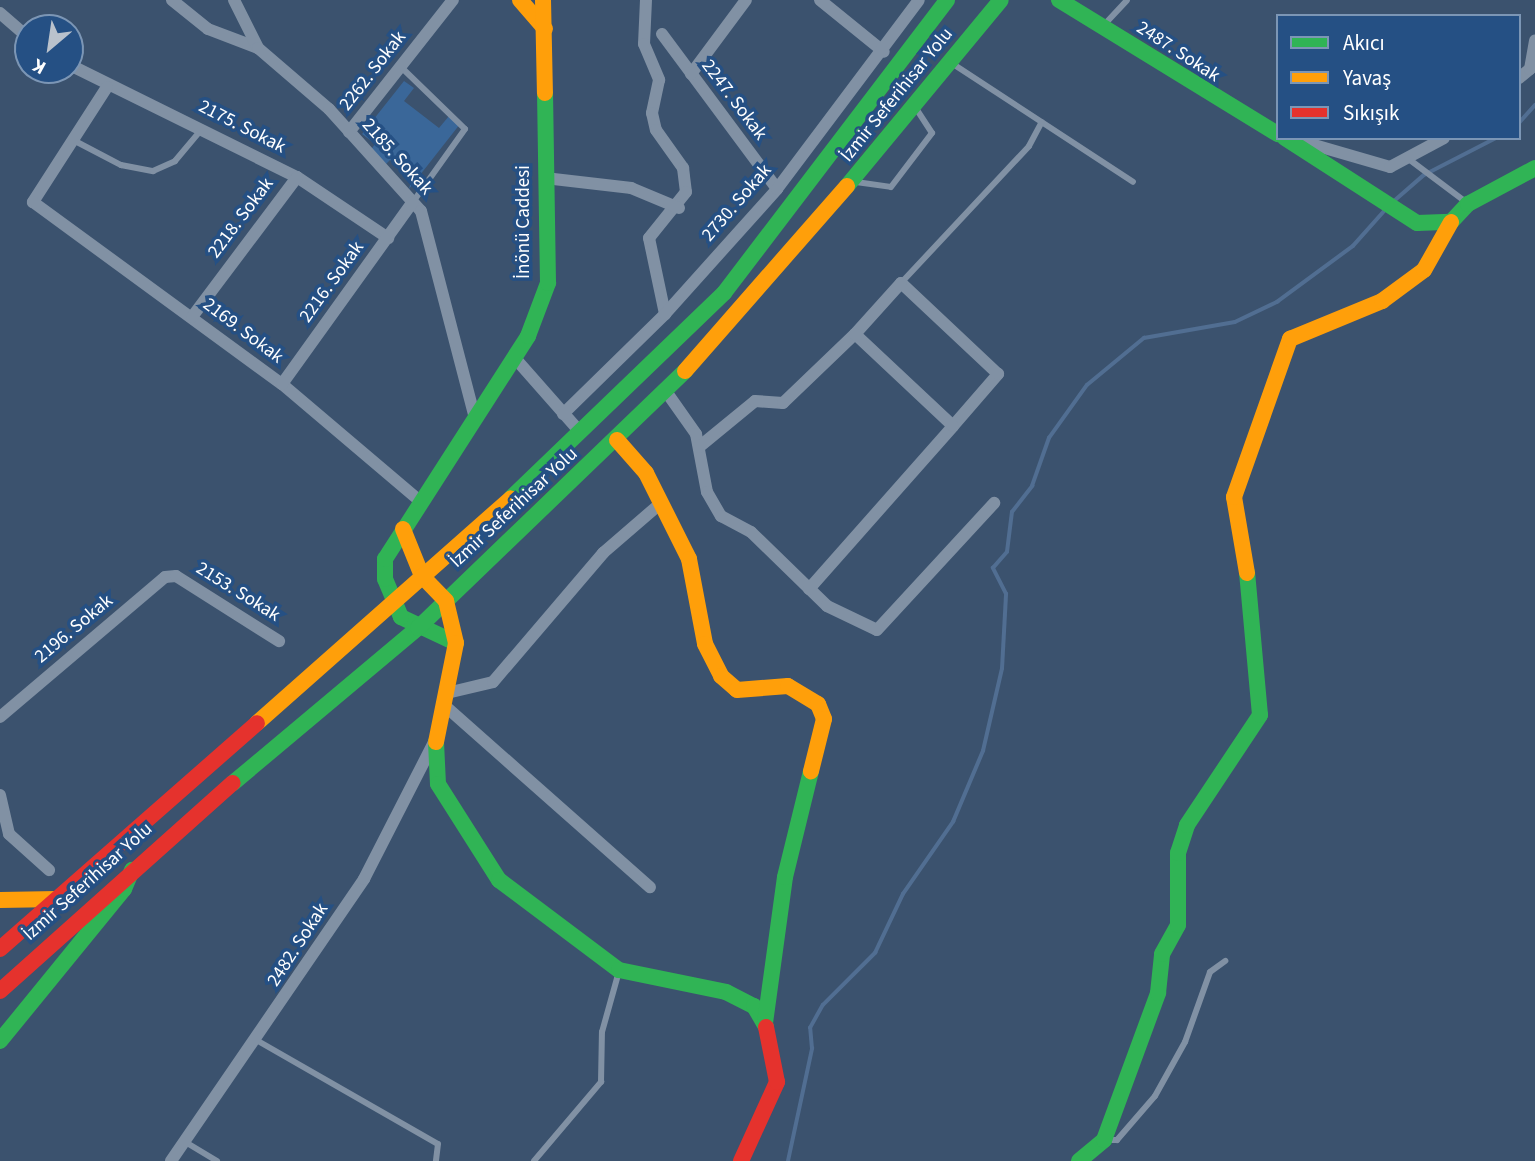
<!DOCTYPE html>
<meta charset="utf-8">
<style>
body{margin:0}
#map{position:relative;width:1535px;height:1161px;overflow:hidden;background:#3b526e;font-family:"Source Sans 3",sans-serif}
div>[style]{position:absolute}
.green>*{inset:0;background:#3a6799}
.stream>*{height:3.5px;margin:-1.75px;padding:0 1.75px;transform-origin:1.75px;border-radius:1.75px;background:#516e92}
.lane>*{height:6px;margin:-3px;padding:0 3px;transform-origin:3px;border-radius:3px;background:#8191a4}
.street>*{height:12px;margin:-6px;padding:0 6px;transform-origin:6px;border-radius:6px;background:#8191a4}
.fast>*{height:16px;margin:-8px;padding:0 8px;transform-origin:8px;border-radius:8px;background:#30b455}
.slow>*{height:16px;margin:-8px;padding:0 8px;transform-origin:8px;border-radius:8px;background:#ff9f0a}
.jam>*{height:16px;margin:-8px;padding:0 8px;transform-origin:8px;border-radius:8px;background:#e5322d}
span{translate:-50% -50%;white-space:nowrap;text-align:center;line-height:1.15;-webkit-text-stroke:7px #255084;paint-order:stroke}
.street-label{font-size:19px;color:#fff}
.legend{position:absolute;left:1276px;top:14px;width:245px;height:126px;box-sizing:border-box;background:#255084;border:2px solid #7c96b5;margin:0;padding:9px 12px;list-style:none;font-size:21px;color:#fff}
.legend li{display:flex;align-items:center;gap:14px;height:35px}
.legend b{width:35px;border:2px solid #7c96b5}
.north{position:absolute;left:14px;top:14px;width:70px;height:70px;box-sizing:border-box;background:#255084;border:2px solid #7c96b5;border-radius:50%;rotate:209deg;font-size:19px;font-weight:700;line-height:28px;text-align:center;color:#fff}
.north::after{content:'';display:block;margin:auto;width:24px;height:32px;background:#bac2cc;clip-path:polygon(50% 0,100% 100%,50% 72%,0 100%)}
</style>
<div id="map">
<div class="green">
<div style="clip-path:polygon(404px 81px,414px 88px,404px 101px,439px 128px,449px 116px,460px 124px,409px 189px,412px 177px,390px 160px,384px 166px,368px 154px,375px 144px,362px 134px)"></div>
</div>
<div class="stream">
<div style="left:1519px;top:123px;width:24px;rotate:-48deg"></div>
<div style="left:1394px;top:201px;width:40px;rotate:-41deg"></div>
<div style="left:1424px;top:175px;width:81px;rotate:-27.2deg"></div>
<div style="left:788px;top:1161px;width:115px;rotate:-77.9deg"></div>
<div style="left:812px;top:1049px;width:21px;rotate:-95deg"></div>
<div style="left:810px;top:1028px;width:26px;rotate:-61deg"></div>
<div style="left:823px;top:1005px;width:74px;rotate:-45deg"></div>
<div style="left:875px;top:953px;width:65px;rotate:-64.6deg"></div>
<div style="left:903px;top:894px;width:88px;rotate:-55.2deg"></div>
<div style="left:953px;top:822px;width:77px;rotate:-67.1deg"></div>
<div style="left:983px;top:751px;width:84px;rotate:-77deg"></div>
<div style="left:1002px;top:669px;width:75px;rotate:-86.9deg"></div>
<div style="left:1006px;top:594px;width:29px;rotate:-117deg"></div>
<div style="left:993px;top:568px;width:21px;rotate:-49deg"></div>
<div style="left:1007px;top:552px;width:40px;rotate:-82.9deg"></div>
<div style="left:1012px;top:512px;width:33px;rotate:-52deg"></div>
<div style="left:1032px;top:486px;width:51px;rotate:-70.5deg"></div>
<div style="left:1049px;top:438px;width:65px;rotate:-54.4deg"></div>
<div style="left:1087px;top:385px;width:74px;rotate:-39.5deg"></div>
<div style="left:1144px;top:338px;width:92px;rotate:-10deg"></div>
<div style="left:1235px;top:322px;width:47px;rotate:-25.5deg"></div>
<div style="left:1277px;top:302px;width:94px;rotate:-36.4deg"></div>
<div style="left:1353px;top:246px;width:50px;rotate:-48.3deg"></div>
</div>
<div class="lane">
<div style="left:1103px;top:26px;width:35px;rotate:-47deg"></div>
<div style="left:953px;top:64px;width:215px;rotate:33.2deg"></div>
<div style="left:401px;top:67px;width:89px;rotate:44.1deg"></div>
<div style="left:465px;top:129px;width:90px;rotate:125.5deg"></div>
<div style="left:75px;top:141px;width:52px;rotate:27.6deg"></div>
<div style="left:121px;top:165px;width:33px;rotate:11deg"></div>
<div style="left:153px;top:171px;width:24px;rotate:-24deg"></div>
<div style="left:175px;top:161px;width:40px;rotate:-50deg"></div>
<div style="left:1410px;top:160px;width:71px;rotate:37deg"></div>
<div style="left:856px;top:182px;width:35px;rotate:8deg"></div>
<div style="left:891px;top:187px;width:68px;rotate:-52.8deg"></div>
<div style="left:932px;top:133px;width:30px;rotate:-123deg"></div>
<div style="left:901px;top:283px;width:187px;rotate:-46.9deg"></div>
<div style="left:1029px;top:146px;width:27px;rotate:-62deg"></div>
<div style="left:258px;top:1041px;width:207px;rotate:29.8deg"></div>
<div style="left:438px;top:1144px;width:17px;rotate:97deg"></div>
<div style="left:1105px;top:1140px;width:12px"></div>
<div style="left:1117px;top:1140px;width:58px;rotate:-49.2deg"></div>
<div style="left:1155px;top:1096px;width:62px;rotate:-60.9deg"></div>
<div style="left:1185px;top:1042px;width:74px;rotate:-70.3deg"></div>
<div style="left:1210px;top:972px;width:19px;rotate:-36deg"></div>
<div style="left:187px;top:1143px;width:35px;rotate:31deg"></div>
<div style="left:534px;top:1161px;width:104px;rotate:-49.7deg"></div>
<div style="left:601px;top:1082px;width:50px;rotate:-88.9deg"></div>
<div style="left:602px;top:1032px;width:63px;rotate:-74.4deg"></div>
</div>
<div class="street">
<div style="left:172px;top:0;width:46px;rotate:38.9deg"></div>
<div style="left:208px;top:29px;width:53px;rotate:20.8deg"></div>
<div style="left:234px;top:0;width:54px;rotate:63.4deg"></div>
<div style="left:258px;top:48px;width:94px;rotate:40.7deg"></div>
<div style="left:329px;top:109px;width:137px;rotate:48deg"></div>
<div style="left:421px;top:211px;width:215px;rotate:75.4deg"></div>
<div style="left:646px;top:0;width:44px;rotate:92.6deg"></div>
<div style="left:644px;top:44px;width:39px;rotate:67deg"></div>
<div style="left:659px;top:80px;width:34px;rotate:102deg"></div>
<div style="left:652px;top:113px;width:17px;rotate:77deg"></div>
<div style="left:656px;top:130px;width:47px;rotate:54.6deg"></div>
<div style="left:683px;top:168px;width:24px;rotate:83deg"></div>
<div style="left:686px;top:192px;width:59px;rotate:128.8deg"></div>
<div style="left:649px;top:238px;width:78px;rotate:78.1deg"></div>
<div style="left:820px;top:0;width:82px;rotate:39.1deg"></div>
<div style="left:0;top:13px;width:37px;rotate:41deg"></div>
<div style="left:662px;top:34px;width:193px;rotate:53.4deg"></div>
<div style="left:70px;top:65px;width:253px;rotate:26.3deg"></div>
<div style="left:297px;top:177px;width:110px;rotate:33.8deg"></div>
<div style="left:691px;top:74px;width:92px;rotate:-53.4deg"></div>
<div style="left:1519px;top:78px;width:14px;rotate:-39deg"></div>
<div style="left:1530px;top:69px;width:29px;rotate:-80deg"></div>
<div style="left:107px;top:87px;width:137px;rotate:122.8deg"></div>
<div style="left:33px;top:202px;width:308px;rotate:36.2deg"></div>
<div style="left:282px;top:384px;width:182px;rotate:40.3deg"></div>
<div style="left:349px;top:132px;width:168px;rotate:-51.8deg"></div>
<div style="left:1297px;top:140px;width:97px;rotate:16.2deg"></div>
<div style="left:1390px;top:167px;width:61px;rotate:-28.2deg"></div>
<div style="left:545px;top:178px;width:87px;rotate:6.6deg"></div>
<div style="left:631px;top:188px;width:52px;rotate:22.6deg"></div>
<div style="left:192px;top:317px;width:175px;rotate:-53.1deg"></div>
<div style="left:514px;top:357px;width:101px;rotate:48.6deg"></div>
<div style="left:282px;top:384px;width:224px;rotate:-54.3deg"></div>
<div style="left:665px;top:390px;width:54px;rotate:54.8deg"></div>
<div style="left:696px;top:434px;width:59px;rotate:79.3deg"></div>
<div style="left:707px;top:492px;width:28px;rotate:60deg"></div>
<div style="left:721px;top:516px;width:34px;rotate:28deg"></div>
<div style="left:751px;top:532px;width:106px;rotate:44.2deg"></div>
<div style="left:827px;top:606px;width:55px;rotate:25.6deg"></div>
<div style="left:877px;top:630px;width:173px;rotate:-47.3deg"></div>
<div style="left:563px;top:414px;width:143px;rotate:-44.4deg"></div>
<div style="left:665px;top:314px;width:168px;rotate:-48.1deg"></div>
<div style="left:777px;top:189px;width:236px;rotate:-53.1deg"></div>
<div style="left:699px;top:447px;width:72px;rotate:-39.4deg"></div>
<div style="left:755px;top:401px;width:28px;rotate:4deg"></div>
<div style="left:783px;top:403px;width:100px;rotate:-43.8deg"></div>
<div style="left:809px;top:589px;width:217px;rotate:-48.5deg"></div>
<div style="left:953px;top:426px;width:69px;rotate:-49.1deg"></div>
<div style="left:998px;top:374px;width:133px;rotate:-136.8deg"></div>
<div style="left:901px;top:283px;width:69px;rotate:132deg"></div>
<div style="left:855px;top:334px;width:134px;rotate:43.2deg"></div>
<div style="left:447px;top:693px;width:47px;rotate:-13.4deg"></div>
<div style="left:493px;top:682px;width:170px;rotate:-49.5deg"></div>
<div style="left:603px;top:553px;width:77px;rotate:-40.8deg"></div>
<div style="left:444px;top:705px;width:275px;rotate:41.5deg"></div>
<div style="left:0;top:717px;width:216px;rotate:-40.3deg"></div>
<div style="left:165px;top:577px;width:11px;rotate:-5deg"></div>
<div style="left:176px;top:576px;width:122px;rotate:32.3deg"></div>
<div style="left:0;top:795px;width:40px;rotate:77deg"></div>
<div style="left:9px;top:834px;width:54px;rotate:42deg"></div>
<div style="left:171px;top:1161px;width:342px;rotate:-55.6deg"></div>
<div style="left:364px;top:879px;width:158px;rotate:-62.9deg"></div>
</div>
<div class="fast">
<div style="left:1059px;top:0;width:257px;rotate:31.5deg"></div>
<div style="left:1285px;top:138px;width:157px;rotate:32.8deg"></div>
<div style="left:1417px;top:223px;width:34px;rotate:-2deg"></div>
<div style="left:1451px;top:222px;width:25px;rotate:-47deg"></div>
<div style="left:1468px;top:204px;width:76px;rotate:-28.2deg"></div>
<div style="left:847px;top:186px;width:241px;rotate:-50.4deg"></div>
<div style="left:511px;top:498px;width:296px;rotate:-43.9deg"></div>
<div style="left:724px;top:293px;width:368px;rotate:-52.7deg"></div>
<div style="left:456px;top:643px;width:61px;rotate:-154.7deg"></div>
<div style="left:401px;top:617px;width:41px;rotate:-112.8deg"></div>
<div style="left:385px;top:579px;width:20px;rotate:-90deg"></div>
<div style="left:385px;top:559px;width:265px;rotate:-57.3deg"></div>
<div style="left:528px;top:336px;width:57px;rotate:-69.3deg"></div>
<div style="left:548px;top:283px;width:190px;rotate:-90.9deg"></div>
<div style="left:436px;top:742px;width:42px;rotate:87.3deg"></div>
<div style="left:438px;top:784px;width:114px;rotate:57.6deg"></div>
<div style="left:499px;top:880px;width:150px;rotate:36.9deg"></div>
<div style="left:619px;top:970px;width:109px;rotate:11.6deg"></div>
<div style="left:726px;top:992px;width:31px;rotate:27deg"></div>
<div style="left:754px;top:1006px;width:24px;rotate:60deg"></div>
<div style="left:233px;top:783px;width:241px;rotate:-40deg"></div>
<div style="left:418px;top:628px;width:371px;rotate:-43.9deg"></div>
<div style="left:765px;top:1023px;width:147px;rotate:-82.2deg"></div>
<div style="left:785px;top:877px;width:109px;rotate:-76.2deg"></div>
<div style="left:0;top:1041px;width:196px;rotate:-50.8deg"></div>
<div style="left:124px;top:889px;width:21px;rotate:-67deg"></div>
<div style="left:1079px;top:1161px;width:33px;rotate:-40deg"></div>
<div style="left:1104px;top:1140px;width:157px;rotate:-69.8deg"></div>
<div style="left:1158px;top:993px;width:39px;rotate:-84deg"></div>
<div style="left:1162px;top:954px;width:33px;rotate:-61deg"></div>
<div style="left:1178px;top:925px;width:72px;rotate:-90deg"></div>
<div style="left:1178px;top:853px;width:29px;rotate:-72deg"></div>
<div style="left:1187px;top:825px;width:132px;rotate:-56.4deg"></div>
<div style="left:1260px;top:715px;width:143px;rotate:-95.2deg"></div>
</div>
<div class="slow">
<div style="left:520px;top:0;width:38px;rotate:49deg"></div>
<div style="left:543px;top:0;width:93px;rotate:88.8deg"></div>
<div style="left:685px;top:371px;width:246px;rotate:-48.8deg"></div>
<div style="left:617px;top:440px;width:44px;rotate:48.7deg"></div>
<div style="left:646px;top:473px;width:96px;rotate:63.4deg"></div>
<div style="left:689px;top:559px;width:86px;rotate:79.3deg"></div>
<div style="left:705px;top:644px;width:36px;rotate:63deg"></div>
<div style="left:721px;top:676px;width:21px;rotate:41deg"></div>
<div style="left:737px;top:690px;width:51px;rotate:-4.5deg"></div>
<div style="left:788px;top:686px;width:35px;rotate:31deg"></div>
<div style="left:818px;top:704px;width:16px;rotate:68deg"></div>
<div style="left:824px;top:719px;width:54px;rotate:104deg"></div>
<div style="left:403px;top:529px;width:51px;rotate:68deg"></div>
<div style="left:422px;top:576px;width:35px;rotate:46deg"></div>
<div style="left:446px;top:601px;width:43px;rotate:76.6deg"></div>
<div style="left:456px;top:643px;width:101px;rotate:101.4deg"></div>
<div style="left:1247px;top:573px;width:77px;rotate:-99.7deg"></div>
<div style="left:1234px;top:497px;width:168px;rotate:-70.5deg"></div>
<div style="left:1290px;top:339px;width:100px;rotate:-22.4deg"></div>
<div style="left:1382px;top:301px;width:52px;rotate:-36.4deg"></div>
<div style="left:1424px;top:270px;width:55px;rotate:-60.6deg"></div>
<div style="left:257px;top:723px;width:339px;rotate:-41.5deg"></div>
<div style="left:0;top:900px;width:57px;rotate:-1deg"></div>
</div>
<div class="jam">
<div style="left:0;top:949px;width:342px;rotate:-41.3deg"></div>
<div style="left:0;top:991px;width:312px;rotate:-41.8deg"></div>
<div style="left:741px;top:1161px;width:87px;rotate:-65.5deg"></div>
<div style="left:777px;top:1082px;width:56px;rotate:-101.3deg"></div>
</div>
<div class="street-label">
<span style="left:1178px;top:52px;rotate:33deg">2487. Sokak</span>
<span style="left:373px;top:71px;rotate:-52deg">2262. Sokak</span>
<span style="left:897px;top:95px;rotate:-51deg">İzmir Seferihisar Yolu</span>
<span style="left:734px;top:100px;rotate:53deg">2247. Sokak</span>
<span style="left:242px;top:127px;rotate:27deg">2175. Sokak</span>
<span style="left:397px;top:157px;rotate:48deg">2185. Sokak</span>
<span style="left:737px;top:203px;rotate:-49deg">2730. Sokak</span>
<span style="left:241px;top:218px;rotate:-53deg">2218. Sokak</span>
<span style="left:524px;top:222px;rotate:-90deg">İnönü Caddesi</span>
<span style="left:332px;top:282px;rotate:-54deg">2216. Sokak</span>
<span style="left:243px;top:331px;rotate:37deg">2169. Sokak</span>
<span style="left:514px;top:508px;rotate:-43deg">İzmir Seferihisar Yolu</span>
<span style="left:238px;top:592px;rotate:32deg">2153. Sokak</span>
<span style="left:74px;top:629px;rotate:-40deg">2196. Sokak</span>
<span style="left:88px;top:882px;rotate:-42deg">İzmir Seferihisar Yolu</span>
<span style="left:298px;top:945px;rotate:-57deg">2482. Sokak</span>
</div>
<ul class="legend">
<li><b style="height:9px;background:#30b455"></b>Akıcı</li>
<li><b style="height:9px;background:#ff9f0a"></b>Yavaş</li>
<li><b style="height:9px;background:#e5322d"></b>Sıkışık</li>
</ul>
<div class="north">K</div>
</div>
